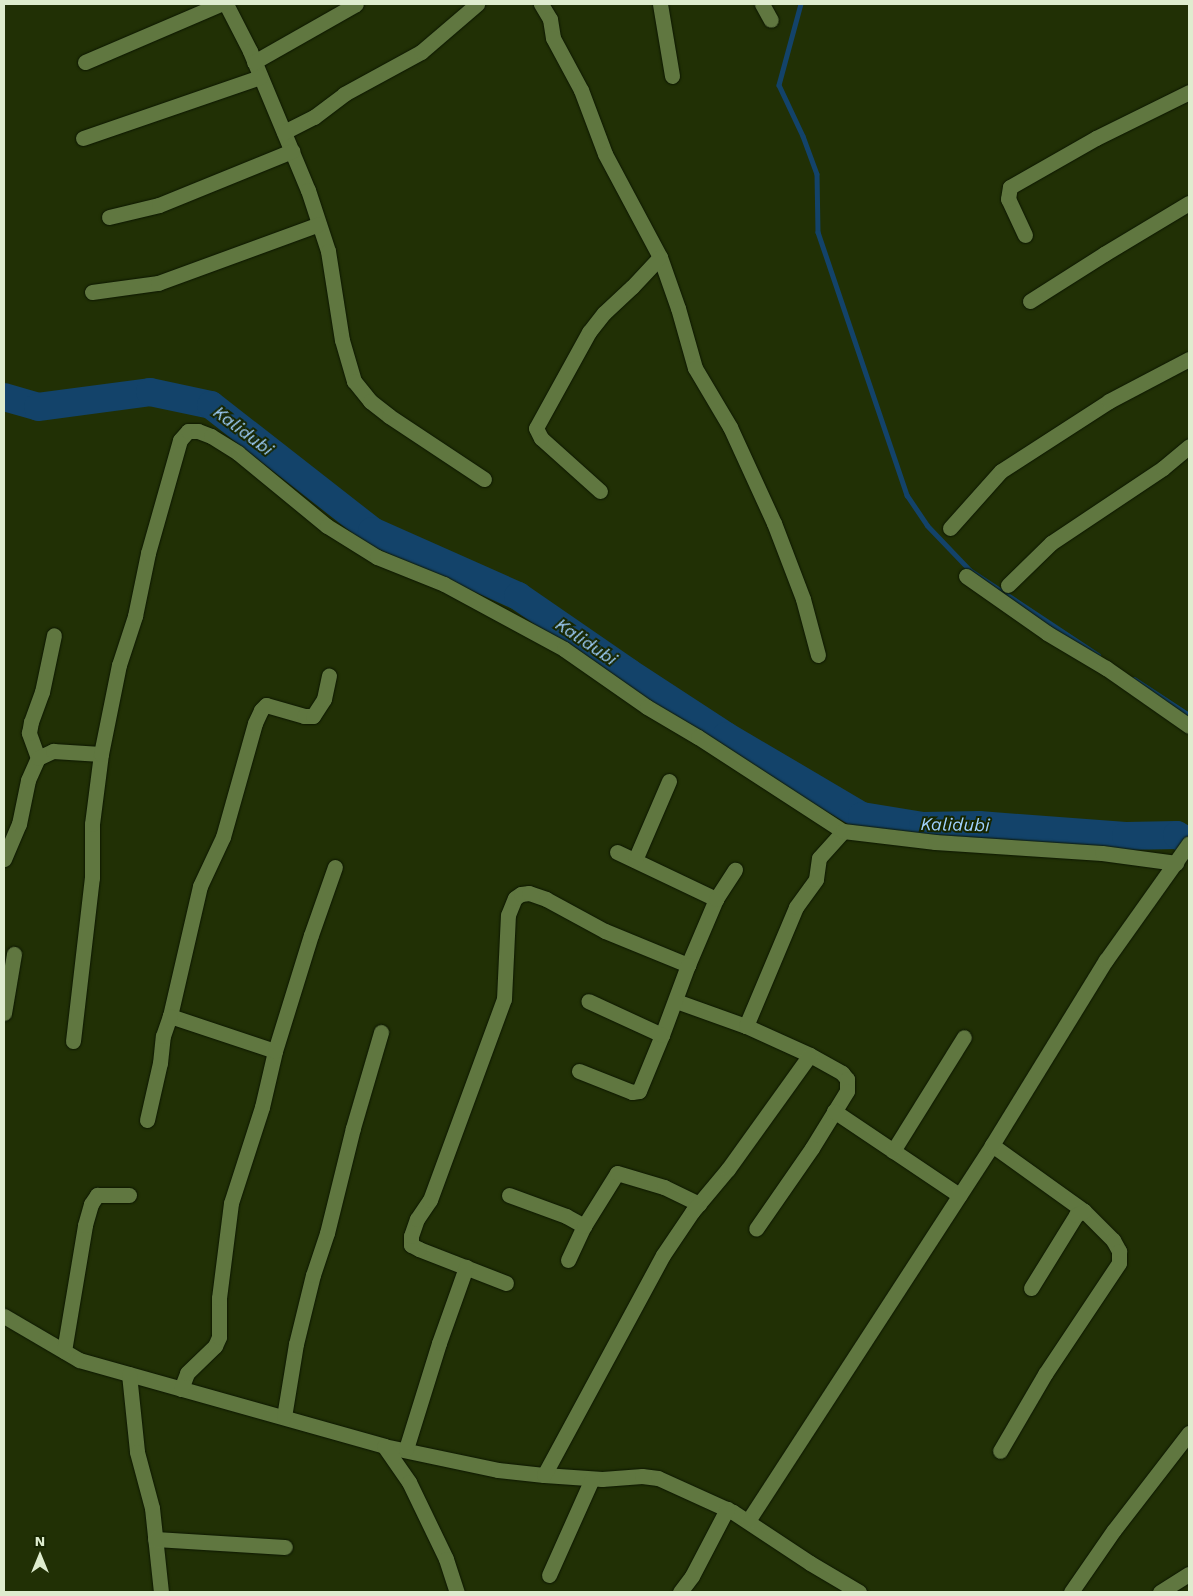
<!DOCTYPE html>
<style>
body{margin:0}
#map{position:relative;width:1193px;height:1596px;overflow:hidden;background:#213005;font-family:"Work Sans",sans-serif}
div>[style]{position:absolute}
.stream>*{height:4.5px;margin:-2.25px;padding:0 2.25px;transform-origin:2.25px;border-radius:2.25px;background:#13436a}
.river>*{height:28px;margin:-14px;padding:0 14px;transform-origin:14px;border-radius:14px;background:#13436a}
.roads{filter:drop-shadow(0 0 1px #0c1600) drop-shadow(0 0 1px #0c1600)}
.minor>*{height:15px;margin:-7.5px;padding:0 7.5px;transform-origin:7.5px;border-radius:7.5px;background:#607740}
span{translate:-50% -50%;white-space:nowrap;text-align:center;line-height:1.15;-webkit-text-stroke:4px #172600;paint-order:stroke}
.water-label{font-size:18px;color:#a1d1fe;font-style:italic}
.frame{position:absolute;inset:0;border:5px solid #deecce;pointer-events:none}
.north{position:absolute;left:15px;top:1531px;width:50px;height:50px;-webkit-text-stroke:4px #172600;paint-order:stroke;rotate:0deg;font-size:14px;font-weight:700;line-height:20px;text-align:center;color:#deecce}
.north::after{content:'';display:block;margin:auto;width:18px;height:22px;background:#deecce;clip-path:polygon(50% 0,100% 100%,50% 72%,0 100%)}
</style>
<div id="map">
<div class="stream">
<div style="left:801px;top:4px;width:84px;rotate:105.2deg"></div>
<div style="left:779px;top:85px;width:56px;rotate:64.8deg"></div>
<div style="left:803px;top:136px;width:40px;rotate:69.8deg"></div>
<div style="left:817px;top:174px;width:58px;rotate:89deg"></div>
<div style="left:818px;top:232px;width:278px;rotate:71.3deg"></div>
<div style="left:907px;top:495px;width:36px;rotate:56deg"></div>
<div style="left:927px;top:525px;width:62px;rotate:46.3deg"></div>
<div style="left:970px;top:570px;width:154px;rotate:33.6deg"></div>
<div style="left:1134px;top:679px;width:66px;rotate:33.2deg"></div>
</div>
<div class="river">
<div style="left:4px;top:397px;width:35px;rotate:16deg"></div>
<div style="left:38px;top:407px;width:113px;rotate:-7.6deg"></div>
<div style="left:150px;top:392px;width:62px;rotate:12deg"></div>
<div style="left:211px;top:405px;width:204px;rotate:38deg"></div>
<div style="left:372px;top:531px;width:160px;rotate:24deg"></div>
<div style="left:518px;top:596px;width:134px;rotate:34.6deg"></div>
<div style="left:628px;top:672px;width:117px;rotate:33.1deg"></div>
<div style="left:726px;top:736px;width:158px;rotate:30.5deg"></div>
<div style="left:862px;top:816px;width:62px;rotate:9.3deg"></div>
<div style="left:923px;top:826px;width:56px;rotate:-1deg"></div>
<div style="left:979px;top:825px;width:147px;rotate:4.3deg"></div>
<div style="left:1126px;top:836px;width:51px;rotate:-1.1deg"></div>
<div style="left:1177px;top:835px;width:14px;rotate:30deg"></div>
</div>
<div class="roads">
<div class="minor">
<div style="left:226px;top:4px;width:53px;rotate:62.9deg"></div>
<div style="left:250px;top:51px;width:151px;rotate:67.4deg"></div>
<div style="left:308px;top:190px;width:64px;rotate:71.8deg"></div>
<div style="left:328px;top:251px;width:90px;rotate:81.1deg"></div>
<div style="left:342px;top:340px;width:43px;rotate:73.7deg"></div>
<div style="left:354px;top:381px;width:26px;rotate:51deg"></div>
<div style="left:370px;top:401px;width:24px;rotate:38deg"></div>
<div style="left:389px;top:416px;width:114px;rotate:33.6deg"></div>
<div style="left:541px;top:4px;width:17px;rotate:59deg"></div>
<div style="left:550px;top:19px;width:19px;rotate:81deg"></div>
<div style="left:553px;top:38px;width:59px;rotate:61.7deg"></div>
<div style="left:581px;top:90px;width:68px;rotate:69.4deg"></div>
<div style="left:605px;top:154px;width:117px;rotate:61.9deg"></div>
<div style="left:660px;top:257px;width:54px;rotate:70.6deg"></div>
<div style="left:678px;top:308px;width:62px;rotate:74.2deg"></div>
<div style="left:695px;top:368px;width:69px;rotate:59.3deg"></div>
<div style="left:730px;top:427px;width:106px;rotate:65.4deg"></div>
<div style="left:774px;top:523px;width:81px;rotate:69.1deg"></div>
<div style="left:803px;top:599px;width:58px;rotate:75deg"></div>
<div style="left:660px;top:4px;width:73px;rotate:80.5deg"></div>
<div style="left:762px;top:4px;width:18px;rotate:61deg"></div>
<div style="left:85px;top:62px;width:147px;rotate:-23.2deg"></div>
<div style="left:254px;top:62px;width:117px;rotate:-29.6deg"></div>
<div style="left:284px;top:132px;width:34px;rotate:-27deg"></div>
<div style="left:314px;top:117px;width:38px;rotate:-37deg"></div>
<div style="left:344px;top:94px;width:88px;rotate:-28.6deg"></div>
<div style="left:421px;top:52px;width:74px;rotate:-40.6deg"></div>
<div style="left:83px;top:138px;width:187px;rotate:-19deg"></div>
<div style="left:109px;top:217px;width:51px;rotate:-13.5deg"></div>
<div style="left:159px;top:205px;width:144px;rotate:-22.1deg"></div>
<div style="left:1025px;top:235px;width:40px;rotate:-115deg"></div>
<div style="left:1008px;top:199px;width:12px;rotate:-81deg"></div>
<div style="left:1010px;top:187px;width:99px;rotate:-29.7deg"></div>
<div style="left:1096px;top:138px;width:104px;rotate:-26.3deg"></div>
<div style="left:92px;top:292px;width:67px;rotate:-7.8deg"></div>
<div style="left:158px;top:283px;width:171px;rotate:-20.1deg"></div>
<div style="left:1030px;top:301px;width:88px;rotate:-32.4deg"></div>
<div style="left:1104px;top:254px;width:99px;rotate:-31deg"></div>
<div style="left:600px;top:491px;width:79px;rotate:-138.1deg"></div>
<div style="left:541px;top:438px;width:11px;rotate:-117deg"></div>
<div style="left:536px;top:428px;width:110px;rotate:-61.1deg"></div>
<div style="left:589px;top:332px;width:24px;rotate:-52deg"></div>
<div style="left:604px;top:313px;width:38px;rotate:-43deg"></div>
<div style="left:632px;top:287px;width:41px;rotate:-47deg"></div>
<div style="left:950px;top:528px;width:76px;rotate:-48.2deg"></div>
<div style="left:1001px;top:471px;width:129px;rotate:-32.9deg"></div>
<div style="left:1109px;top:401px;width:90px;rotate:-27.7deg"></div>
<div style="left:966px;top:576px;width:99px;rotate:35.1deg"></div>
<div style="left:1047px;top:633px;width:69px;rotate:30.7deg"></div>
<div style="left:1106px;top:668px;width:101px;rotate:34.9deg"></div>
<div style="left:1008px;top:585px;width:60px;rotate:-44.3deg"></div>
<div style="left:1051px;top:543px;width:135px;rotate:-33.8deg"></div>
<div style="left:1163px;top:468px;width:34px;rotate:-40deg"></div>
<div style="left:38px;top:758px;width:27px;rotate:-110deg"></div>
<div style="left:29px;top:733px;width:11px;rotate:-80deg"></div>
<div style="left:31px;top:722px;width:32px;rotate:-70deg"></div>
<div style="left:42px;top:692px;width:58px;rotate:-78.1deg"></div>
<div style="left:617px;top:852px;width:110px;rotate:25.4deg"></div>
<div style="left:4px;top:859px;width:38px;rotate:-67deg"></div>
<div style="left:19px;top:824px;width:45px;rotate:-78.4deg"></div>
<div style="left:28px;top:780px;width:24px;rotate:-66deg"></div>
<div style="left:38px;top:758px;width:17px;rotate:-25deg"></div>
<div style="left:53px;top:751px;width:48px;rotate:3.6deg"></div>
<div style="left:635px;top:860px;width:86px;rotate:-66.7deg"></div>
<div style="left:688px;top:965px;width:72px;rotate:-67deg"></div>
<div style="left:716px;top:899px;width:35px;rotate:-57deg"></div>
<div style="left:676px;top:1001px;width:74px;rotate:19.7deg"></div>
<div style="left:746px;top:1026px;width:70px;rotate:24.4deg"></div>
<div style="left:810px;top:1055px;width:37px;rotate:29deg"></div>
<div style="left:842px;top:1073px;width:8px;rotate:50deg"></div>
<div style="left:847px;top:1079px;width:12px;rotate:90deg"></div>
<div style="left:847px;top:1091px;width:67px;rotate:121.6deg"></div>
<div style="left:812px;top:1148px;width:98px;rotate:124.7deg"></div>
<div style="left:4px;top:1013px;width:60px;rotate:-80.4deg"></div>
<div style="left:746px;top:1026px;width:129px;rotate:-67.2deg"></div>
<div style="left:796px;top:907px;width:34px;rotate:-54deg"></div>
<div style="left:816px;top:879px;width:21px;rotate:-82deg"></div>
<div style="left:819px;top:858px;width:36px;rotate:-48deg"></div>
<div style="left:73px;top:1041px;width:164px;rotate:-83.4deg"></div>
<div style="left:92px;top:878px;width:54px;rotate:-90deg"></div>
<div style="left:92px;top:824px;width:71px;rotate:-82.7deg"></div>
<div style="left:101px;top:754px;width:91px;rotate:-78.6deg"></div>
<div style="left:119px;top:665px;width:52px;rotate:-71.9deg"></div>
<div style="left:135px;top:616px;width:64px;rotate:-78.3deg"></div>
<div style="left:148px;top:553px;width:117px;rotate:-74.2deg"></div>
<div style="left:180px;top:440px;width:12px;rotate:-48deg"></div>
<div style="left:188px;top:431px;width:10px"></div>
<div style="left:198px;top:431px;width:14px;rotate:21deg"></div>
<div style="left:211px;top:436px;width:32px;rotate:32deg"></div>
<div style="left:238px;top:453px;width:115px;rotate:39.4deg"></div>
<div style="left:327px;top:526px;width:59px;rotate:31.8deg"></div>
<div style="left:377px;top:557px;width:72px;rotate:21.9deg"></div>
<div style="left:444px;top:584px;width:136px;rotate:28.4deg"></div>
<div style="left:564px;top:649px;width:101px;rotate:34.9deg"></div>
<div style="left:647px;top:707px;width:59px;rotate:30.5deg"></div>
<div style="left:698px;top:737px;width:173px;rotate:33deg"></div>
<div style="left:843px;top:831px;width:93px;rotate:6.8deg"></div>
<div style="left:935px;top:842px;width:167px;rotate:3.8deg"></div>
<div style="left:1102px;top:853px;width:75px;rotate:7.7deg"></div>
<div style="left:275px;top:1051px;width:111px;rotate:-161.6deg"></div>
<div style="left:170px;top:1016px;width:133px;rotate:-77deg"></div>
<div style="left:200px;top:886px;width:54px;rotate:-64.9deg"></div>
<div style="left:223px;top:837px;width:118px;rotate:-74.3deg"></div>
<div style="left:255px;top:723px;width:14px;rotate:-65deg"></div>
<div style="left:261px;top:710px;width:7px;rotate:-45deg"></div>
<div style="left:266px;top:705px;width:40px;rotate:16deg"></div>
<div style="left:304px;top:716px;width:9px"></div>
<div style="left:313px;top:716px;width:20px;rotate:-57deg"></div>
<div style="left:324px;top:699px;width:24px;rotate:-78deg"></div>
<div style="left:579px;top:1071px;width:57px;rotate:21.6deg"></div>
<div style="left:632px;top:1092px;width:7px;rotate:-8deg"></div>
<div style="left:639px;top:1091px;width:61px;rotate:-67.7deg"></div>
<div style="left:834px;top:1111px;width:151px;rotate:33.9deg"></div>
<div style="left:147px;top:1120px;width:58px;rotate:-77.2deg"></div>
<div style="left:160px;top:1063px;width:27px;rotate:-84deg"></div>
<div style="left:163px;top:1036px;width:21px;rotate:-71deg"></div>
<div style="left:992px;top:1145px;width:113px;rotate:35.7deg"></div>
<div style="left:1084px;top:1211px;width:41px;rotate:45deg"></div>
<div style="left:1113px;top:1240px;width:13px;rotate:61deg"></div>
<div style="left:1119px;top:1251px;width:12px;rotate:90deg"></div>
<div style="left:1119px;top:1263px;width:133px;rotate:123.7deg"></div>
<div style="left:1045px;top:1374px;width:89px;rotate:120.3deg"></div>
<div style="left:893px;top:1151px;width:134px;rotate:-58.1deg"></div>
<div style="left:509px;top:1195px;width:61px;rotate:20.2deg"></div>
<div style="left:566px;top:1216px;width:21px;rotate:29deg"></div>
<div style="left:568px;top:1260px;width:38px;rotate:-65deg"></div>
<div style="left:584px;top:1226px;width:62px;rotate:-58.1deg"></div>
<div style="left:617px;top:1173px;width:49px;rotate:16.6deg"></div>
<div style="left:664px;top:1187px;width:39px;rotate:26deg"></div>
<div style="left:506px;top:1283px;width:93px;rotate:-158.7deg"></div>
<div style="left:419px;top:1249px;width:9px;rotate:-153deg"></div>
<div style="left:411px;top:1245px;width:9px;rotate:-90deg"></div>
<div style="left:411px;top:1236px;width:18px;rotate:-71deg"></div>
<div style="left:417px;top:1219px;width:23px;rotate:-56deg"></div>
<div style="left:430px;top:1200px;width:214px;rotate:-69.8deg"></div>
<div style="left:504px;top:999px;width:84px;rotate:-87.3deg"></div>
<div style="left:508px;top:915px;width:18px;rotate:-68deg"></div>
<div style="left:515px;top:898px;width:7px;rotate:-34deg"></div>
<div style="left:521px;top:894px;width:8px;rotate:-7deg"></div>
<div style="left:529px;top:893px;width:18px;rotate:19deg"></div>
<div style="left:546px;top:899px;width:67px;rotate:28.5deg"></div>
<div style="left:605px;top:931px;width:90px;rotate:22.3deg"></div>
<div style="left:688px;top:965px;width:75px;rotate:110.4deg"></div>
<div style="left:662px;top:1035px;width:81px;rotate:-155.3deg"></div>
<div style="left:1031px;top:1288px;width:86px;rotate:-58.3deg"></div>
<div style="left:1076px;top:1215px;width:9px;rotate:-27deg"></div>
<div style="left:4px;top:1316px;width:87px;rotate:30.4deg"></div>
<div style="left:79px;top:1360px;width:317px;rotate:15.7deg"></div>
<div style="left:384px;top:1446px;width:116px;rotate:11.9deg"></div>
<div style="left:498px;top:1470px;width:46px;rotate:6.2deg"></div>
<div style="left:544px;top:1475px;width:58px;rotate:3.9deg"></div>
<div style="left:602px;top:1479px;width:40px;rotate:-4.3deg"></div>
<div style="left:642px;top:1476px;width:16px;rotate:7deg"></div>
<div style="left:658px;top:1478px;width:82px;rotate:24.4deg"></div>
<div style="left:733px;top:1512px;width:92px;rotate:33.5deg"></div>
<div style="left:810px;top:1563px;width:57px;rotate:30.6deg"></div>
<div style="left:64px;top:1351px;width:128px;rotate:-80.5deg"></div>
<div style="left:85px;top:1225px;width:22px;rotate:-74deg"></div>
<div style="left:91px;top:1204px;width:11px;rotate:-56deg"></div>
<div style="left:97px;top:1195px;width:32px"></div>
<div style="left:129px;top:1374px;width:78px;rotate:84.1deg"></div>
<div style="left:137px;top:1452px;width:58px;rotate:75deg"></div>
<div style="left:152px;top:1508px;width:84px;rotate:83.9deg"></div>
<div style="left:181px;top:1389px;width:17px;rotate:-69deg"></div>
<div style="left:187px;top:1373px;width:39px;rotate:-44deg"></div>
<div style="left:215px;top:1346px;width:10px;rotate:-66deg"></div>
<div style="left:219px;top:1337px;width:39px;rotate:-90deg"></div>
<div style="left:219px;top:1298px;width:96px;rotate:-82.8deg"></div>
<div style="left:231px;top:1203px;width:101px;rotate:-72.1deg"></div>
<div style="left:262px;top:1107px;width:57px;rotate:-76.9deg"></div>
<div style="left:275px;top:1051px;width:121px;rotate:-72.8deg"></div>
<div style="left:311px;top:935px;width:72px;rotate:-70.6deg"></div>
<div style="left:284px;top:1417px;width:74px;rotate:-80.7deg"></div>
<div style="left:296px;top:1344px;width:71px;rotate:-76.2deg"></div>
<div style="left:313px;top:1275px;width:44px;rotate:-71.6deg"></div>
<div style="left:327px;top:1233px;width:108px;rotate:-76.1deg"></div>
<div style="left:353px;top:1128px;width:100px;rotate:-73.7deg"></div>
<div style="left:384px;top:1446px;width:44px;rotate:55.2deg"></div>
<div style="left:409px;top:1482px;width:85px;rotate:64.3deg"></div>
<div style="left:446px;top:1559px;width:35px;rotate:72deg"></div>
<div style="left:406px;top:1449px;width:111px;rotate:-72.7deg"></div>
<div style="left:439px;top:1343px;width:81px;rotate:-70.4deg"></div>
<div style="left:544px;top:1475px;width:250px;rotate:-61.6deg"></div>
<div style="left:663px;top:1255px;width:52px;rotate:-56deg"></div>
<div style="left:692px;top:1212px;width:56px;rotate:-50.1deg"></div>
<div style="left:728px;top:1169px;width:140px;rotate:-54.3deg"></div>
<div style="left:748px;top:1521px;width:448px;rotate:-57deg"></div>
<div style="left:992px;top:1145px;width:217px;rotate:-58.4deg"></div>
<div style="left:1106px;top:960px;width:143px;rotate:-54.6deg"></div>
<div style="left:155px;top:1539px;width:130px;rotate:3.5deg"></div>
<div style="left:549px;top:1575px;width:105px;rotate:-65.9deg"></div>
<div style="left:680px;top:1592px;width:20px;rotate:-53deg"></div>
<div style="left:692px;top:1576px;width:76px;rotate:-62.4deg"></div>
<div style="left:1071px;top:1592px;width:75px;rotate:-55.3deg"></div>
<div style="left:1114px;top:1530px;width:123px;rotate:-52.3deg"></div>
<div style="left:1160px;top:1592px;width:34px;rotate:-32deg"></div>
</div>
</div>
<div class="water-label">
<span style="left:243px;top:431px;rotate:37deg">Kalidubi</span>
<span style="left:586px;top:642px;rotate:34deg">Kalidubi</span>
<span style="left:955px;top:825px;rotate:1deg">Kalidubi</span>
</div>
<div class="frame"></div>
<div class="north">N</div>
</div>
